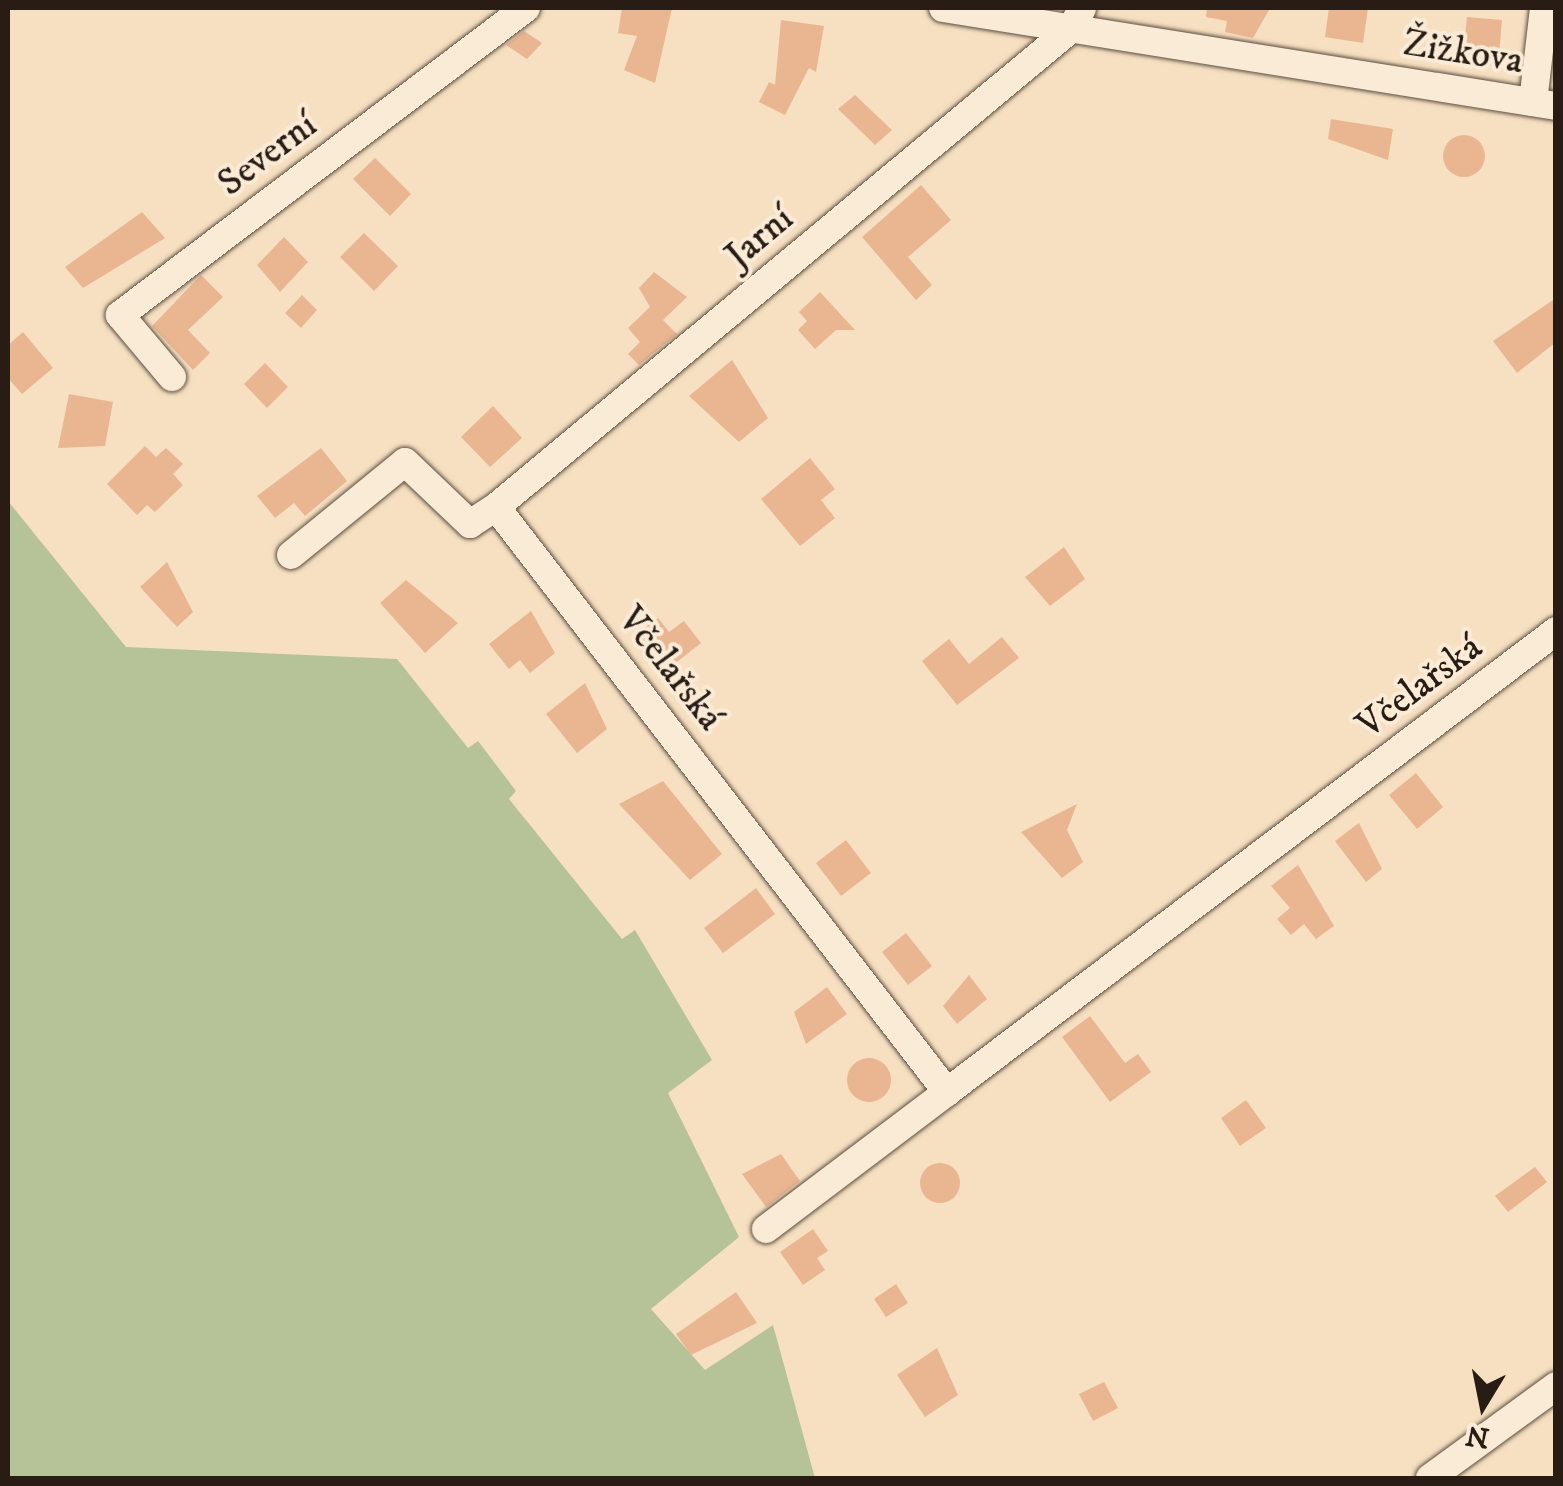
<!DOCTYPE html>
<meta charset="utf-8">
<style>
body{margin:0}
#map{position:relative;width:1563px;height:1486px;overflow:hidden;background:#f7e0c1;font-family:"IM FELL DW Pica",serif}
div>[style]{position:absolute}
.green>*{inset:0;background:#b6c398}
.building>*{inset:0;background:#e9b691}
.round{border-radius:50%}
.roads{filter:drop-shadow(0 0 2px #5c4d40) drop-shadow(0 0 2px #5c4d40)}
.street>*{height:28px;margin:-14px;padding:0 14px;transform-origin:14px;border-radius:14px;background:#faebd7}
span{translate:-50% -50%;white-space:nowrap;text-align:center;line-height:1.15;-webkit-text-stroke:8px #faebd7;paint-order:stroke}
.street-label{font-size:38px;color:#291c15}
.frame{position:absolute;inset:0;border:10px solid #291c15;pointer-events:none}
.north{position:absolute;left:1433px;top:1356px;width:100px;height:100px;-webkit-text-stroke:8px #faebd7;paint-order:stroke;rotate:190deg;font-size:28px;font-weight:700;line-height:40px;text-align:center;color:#291c15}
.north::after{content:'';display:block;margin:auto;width:35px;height:45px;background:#291c15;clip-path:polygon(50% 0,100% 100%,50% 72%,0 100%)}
</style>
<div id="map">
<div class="green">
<div style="clip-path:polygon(8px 501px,126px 647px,397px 659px,468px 748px,478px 741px,516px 791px,509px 799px,622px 939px,635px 930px,712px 1060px,668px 1093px,739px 1237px,651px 1309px,705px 1370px,773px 1325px,815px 1478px,8px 1478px)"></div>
</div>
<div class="building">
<div style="clip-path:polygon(622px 8px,672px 8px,655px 83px,624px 70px,637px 36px,618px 33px)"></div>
<div style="clip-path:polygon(1207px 8px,1260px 8px,1269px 10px,1253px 38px,1225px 32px,1227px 21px,1206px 17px)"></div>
<div style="clip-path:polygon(1329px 8px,1368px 8px,1363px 43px,1325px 37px)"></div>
<div style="clip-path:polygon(1467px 17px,1502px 20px,1498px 66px,1462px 63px)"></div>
<div style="clip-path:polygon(781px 20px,824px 26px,816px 72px,809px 68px,785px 115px,759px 102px,769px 82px,775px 85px)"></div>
<div style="clip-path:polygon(524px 31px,542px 43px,527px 59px,506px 45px)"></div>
<div style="clip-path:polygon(855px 95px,892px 130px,875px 145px,838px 109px)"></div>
<div style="clip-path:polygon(1331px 119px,1393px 129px,1388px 160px,1328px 139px)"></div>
<div class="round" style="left:1443px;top:135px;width:42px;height:42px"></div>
<div style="clip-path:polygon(375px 158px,411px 194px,390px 216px,353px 179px)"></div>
<div style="clip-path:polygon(921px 185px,951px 220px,908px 257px,932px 285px,916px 300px,862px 237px)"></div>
<div style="clip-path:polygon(142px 212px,165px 238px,83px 288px,65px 267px)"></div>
<div style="clip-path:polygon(364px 233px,398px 266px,374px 291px,340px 257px)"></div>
<div style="clip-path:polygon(284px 237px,308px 262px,280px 292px,257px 265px)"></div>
<div style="clip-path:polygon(654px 272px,687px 297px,663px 320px,677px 334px,639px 365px,628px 354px,640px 342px,628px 328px,650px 307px,639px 288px)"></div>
<div style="clip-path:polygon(201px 275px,223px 297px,188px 330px,210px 353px,193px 370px,152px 326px)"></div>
<div style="clip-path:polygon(820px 292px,855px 330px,836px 330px,815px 349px,798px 330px,807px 321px,799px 312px)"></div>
<div style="clip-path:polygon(302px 295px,317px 310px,301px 328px,285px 313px)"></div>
<div style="clip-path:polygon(1556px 298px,1556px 342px,1517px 373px,1493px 341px)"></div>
<div style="clip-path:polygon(23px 332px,53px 368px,22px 394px,8px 378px,8px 345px)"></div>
<div style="clip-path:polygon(732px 360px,768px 418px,739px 442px,689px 396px)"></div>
<div style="clip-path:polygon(265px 363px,288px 387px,267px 408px,244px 384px)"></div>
<div style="clip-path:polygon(69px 394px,113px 402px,105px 446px,58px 448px)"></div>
<div style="clip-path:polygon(493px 406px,522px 438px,490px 467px,461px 437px)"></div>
<div style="clip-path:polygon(145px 446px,156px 457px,166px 448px,183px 464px,173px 474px,183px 485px,155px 512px,147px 505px,137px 515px,107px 484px)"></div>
<div style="clip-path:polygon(321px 448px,347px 481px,305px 516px,294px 503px,275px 518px,257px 496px)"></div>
<div style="clip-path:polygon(810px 458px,835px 489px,821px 500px,835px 518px,800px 546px,761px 499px)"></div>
<div style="clip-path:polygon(1064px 547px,1085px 579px,1050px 606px,1025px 577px)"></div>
<div style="clip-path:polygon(167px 562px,193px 612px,177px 627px,140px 587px)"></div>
<div style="clip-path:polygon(406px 580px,458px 623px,425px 653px,380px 603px)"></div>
<div style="clip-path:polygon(531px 611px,555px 653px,530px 673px,520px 660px,509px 669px,489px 644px)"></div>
<div style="clip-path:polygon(658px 618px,669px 632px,684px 621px,701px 643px,664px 672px,635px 635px)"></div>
<div style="clip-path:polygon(1002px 637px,1019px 658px,957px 705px,922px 661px,949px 639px,969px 664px)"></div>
<div style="clip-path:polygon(585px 683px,607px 729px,577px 753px,546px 714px)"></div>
<div style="clip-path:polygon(1416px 773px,1443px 807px,1417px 829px,1389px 795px)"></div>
<div style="clip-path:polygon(663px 781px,722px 854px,690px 880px,619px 804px)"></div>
<div style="clip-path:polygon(1077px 804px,1067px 830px,1083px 862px,1062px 878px,1021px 832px)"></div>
<div style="clip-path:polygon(1359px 823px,1382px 869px,1366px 882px,1335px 841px)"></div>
<div style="clip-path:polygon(846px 840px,871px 873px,841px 896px,816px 863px)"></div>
<div style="clip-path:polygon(1298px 865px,1334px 926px,1316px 939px,1304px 924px,1291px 935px,1277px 919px,1290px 908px,1271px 886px)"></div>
<div style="clip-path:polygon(756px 888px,775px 914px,723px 953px,704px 928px)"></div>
<div style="clip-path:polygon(906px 933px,932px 966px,908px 985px,882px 952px)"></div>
<div style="clip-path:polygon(969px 975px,987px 999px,957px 1024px,943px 1006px)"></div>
<div style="clip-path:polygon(827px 987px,847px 1014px,806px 1044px,794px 1012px)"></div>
<div style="clip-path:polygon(1090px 1016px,1125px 1063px,1138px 1054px,1151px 1072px,1110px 1102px,1062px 1037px)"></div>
<div class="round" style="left:847px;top:1058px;width:44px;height:44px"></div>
<div style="clip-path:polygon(1246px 1100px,1266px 1128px,1240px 1146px,1221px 1118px)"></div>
<div style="clip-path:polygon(781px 1154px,800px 1181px,766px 1207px,742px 1174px)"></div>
<div class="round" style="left:920px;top:1163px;width:40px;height:40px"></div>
<div style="clip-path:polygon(1535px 1167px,1547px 1182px,1508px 1212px,1495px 1196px)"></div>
<div style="clip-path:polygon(813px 1229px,828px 1251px,817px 1258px,825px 1270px,803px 1285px,780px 1252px)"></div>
<div style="clip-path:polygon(896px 1284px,908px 1303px,886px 1317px,874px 1299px)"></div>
<div style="clip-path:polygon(736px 1292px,757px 1323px,691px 1355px,676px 1334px)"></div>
<div style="clip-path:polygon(937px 1348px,958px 1395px,925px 1417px,897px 1375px)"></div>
<div style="clip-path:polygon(1104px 1382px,1118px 1408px,1093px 1421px,1079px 1394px)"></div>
</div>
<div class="roads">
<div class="street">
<div style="left:943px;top:8px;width:621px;rotate:9.08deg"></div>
<div style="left:1533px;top:102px;width:95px;rotate:-83.3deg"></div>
<div style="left:172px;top:377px;width:81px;rotate:-130deg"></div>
<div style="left:120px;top:315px;width:509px;rotate:-37.1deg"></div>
<div style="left:496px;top:507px;width:739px;rotate:52.37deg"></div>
<div style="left:947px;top:1092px;width:764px;rotate:-37.12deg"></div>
<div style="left:291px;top:555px;width:147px;rotate:-39.2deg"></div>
<div style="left:405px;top:462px;width:90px;rotate:43.6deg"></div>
<div style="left:470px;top:524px;width:31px;rotate:-33deg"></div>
<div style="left:496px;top:507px;width:749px;rotate:-39.75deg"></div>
<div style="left:1072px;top:28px;width:22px;rotate:-63deg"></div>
<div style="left:766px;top:1229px;width:227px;rotate:-37.1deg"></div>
<div style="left:1430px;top:1478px;width:156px;rotate:-36.1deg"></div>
</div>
</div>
<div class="street-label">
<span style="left:1463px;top:53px;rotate:9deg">Žižkova</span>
<span style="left:268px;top:155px;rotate:-37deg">Severní</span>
<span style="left:760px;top:238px;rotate:-40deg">Jarní</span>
<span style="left:670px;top:669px;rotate:52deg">Včelařská</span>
<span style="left:1420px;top:687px;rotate:-37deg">Včelařská</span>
</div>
<div class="frame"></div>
<div class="north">N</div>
</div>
